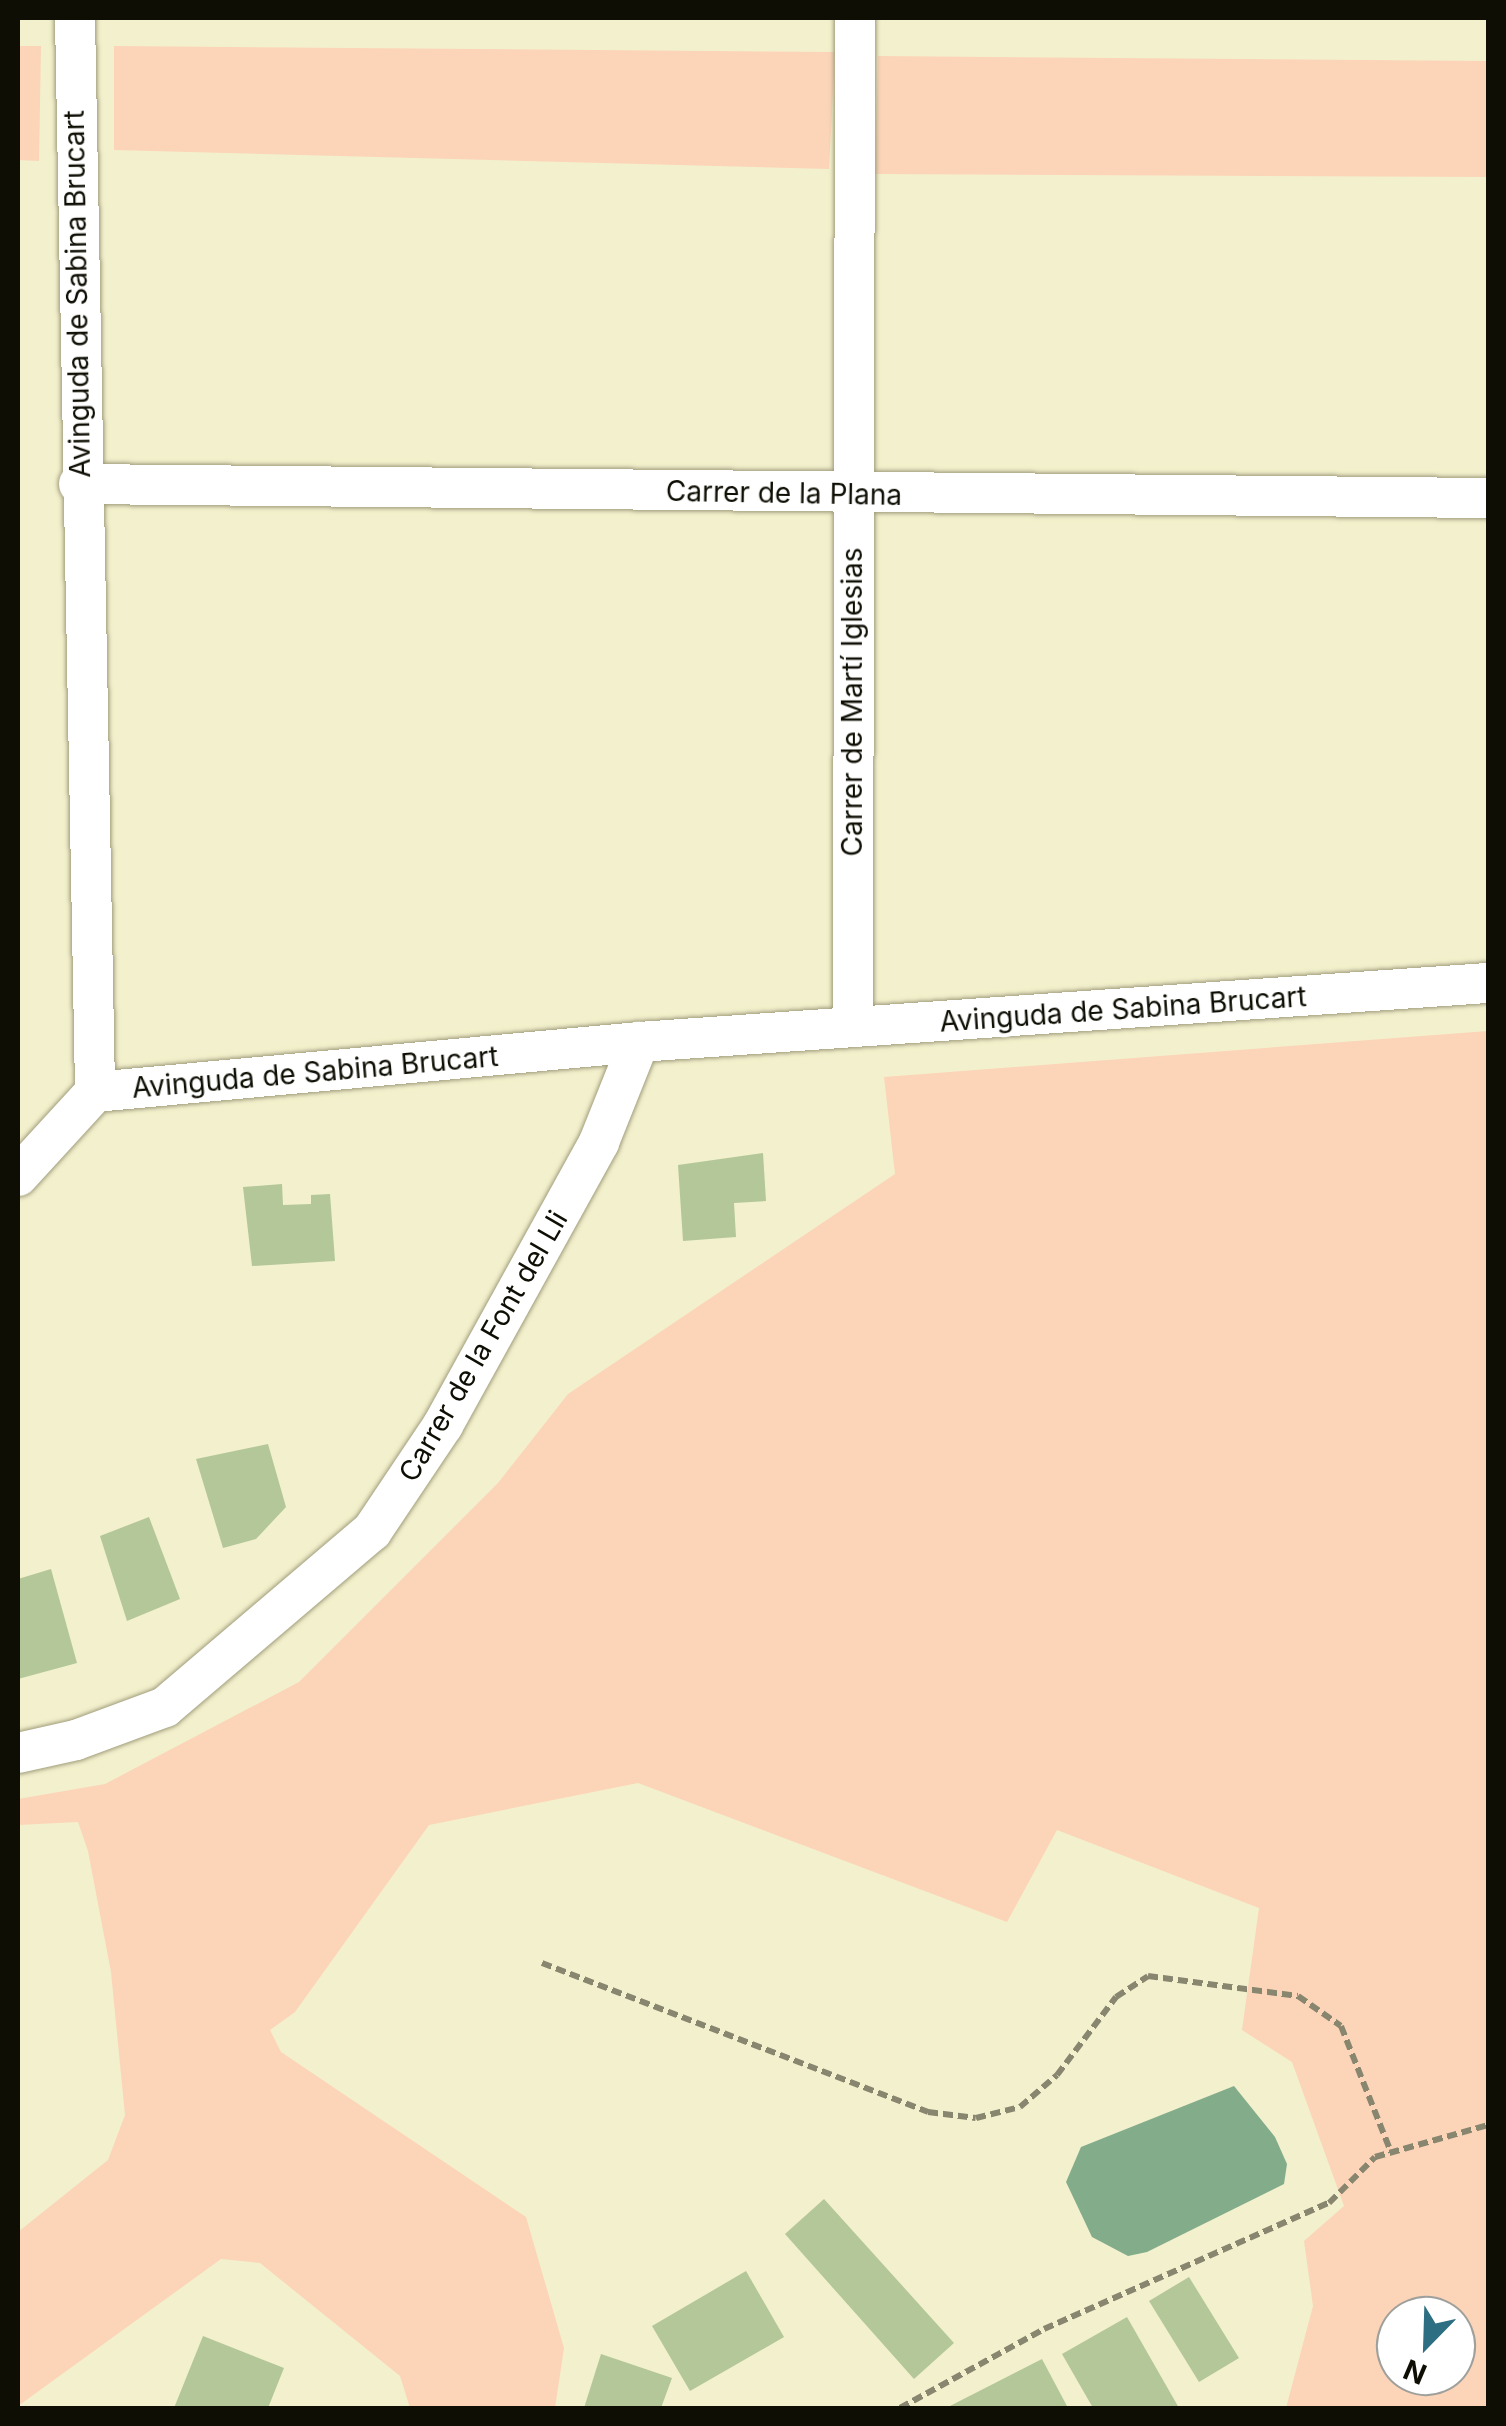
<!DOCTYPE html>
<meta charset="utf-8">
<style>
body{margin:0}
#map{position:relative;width:1506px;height:2426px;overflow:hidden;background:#f3f0cd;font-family:Inter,sans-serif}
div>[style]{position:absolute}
.green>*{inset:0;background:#fcd4b8}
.water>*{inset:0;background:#83ac8b}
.building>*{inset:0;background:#b3c799}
.path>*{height:6px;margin-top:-3px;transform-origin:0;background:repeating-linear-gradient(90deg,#88866f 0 10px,transparent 0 15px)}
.roads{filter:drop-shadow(0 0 2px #a09d7c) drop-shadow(0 0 2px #a09d7c)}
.minor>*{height:40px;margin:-20px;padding:0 20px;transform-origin:20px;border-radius:20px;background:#fff}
span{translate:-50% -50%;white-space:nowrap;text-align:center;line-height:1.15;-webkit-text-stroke:8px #fff;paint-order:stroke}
.street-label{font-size:28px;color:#0f0e04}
.frame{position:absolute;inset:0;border:20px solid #0f0e04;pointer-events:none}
.north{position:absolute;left:1376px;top:2296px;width:100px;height:100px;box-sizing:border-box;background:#fff;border:2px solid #9f9f9b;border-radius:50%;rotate:203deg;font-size:28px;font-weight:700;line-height:40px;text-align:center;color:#0f0e04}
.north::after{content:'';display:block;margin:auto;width:35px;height:45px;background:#2d6e82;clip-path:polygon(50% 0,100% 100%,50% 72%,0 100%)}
</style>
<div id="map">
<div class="green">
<div style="clip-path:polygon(18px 46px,41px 46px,39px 161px,18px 160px)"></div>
<div style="clip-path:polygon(114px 46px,835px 52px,829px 169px,114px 150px)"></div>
<div style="clip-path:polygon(878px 56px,1488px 61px,1488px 177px,875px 174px)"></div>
<div style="clip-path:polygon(evenodd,1488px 1031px,1488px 2408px,1286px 2408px,1313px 2306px,1304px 2241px,1344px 2206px,1292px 2062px,1242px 2030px,1259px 1908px,1057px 1830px,1007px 1922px,638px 1783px,429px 1825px,295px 2012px,270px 2030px,281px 2052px,526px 2217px,564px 2348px,555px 2408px,410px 2408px,400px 2376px,260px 2263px,221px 2259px,18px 2406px,18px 2232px,108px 2160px,125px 2115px,111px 1972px,88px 1851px,78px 1822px,18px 1825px,18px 1799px,105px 1784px,299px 1682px,498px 1483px,568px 1394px,895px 1174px,884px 1077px,1488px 1031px,1396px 2316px,1456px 2316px,1456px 2376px,1396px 2376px,1396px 2316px)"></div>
</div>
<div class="water">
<div style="clip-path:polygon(1234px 2086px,1275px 2137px,1287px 2164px,1284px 2184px,1147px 2252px,1128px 2256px,1092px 2237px,1066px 2182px,1081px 2147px)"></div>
</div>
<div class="building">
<div style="clip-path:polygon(763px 1153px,766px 1201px,734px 1203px,736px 1237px,683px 1241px,678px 1165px)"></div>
<div style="clip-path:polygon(282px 1184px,283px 1205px,311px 1204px,311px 1195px,330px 1194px,335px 1261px,252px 1266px,243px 1187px)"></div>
<div style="clip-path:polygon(268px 1444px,286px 1507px,256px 1539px,223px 1548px,196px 1459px)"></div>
<div style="clip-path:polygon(149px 1517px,180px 1599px,127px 1621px,100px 1536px)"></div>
<div style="clip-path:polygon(51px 1569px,77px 1663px,18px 1679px,18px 1579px)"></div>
<div style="clip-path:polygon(824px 2199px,954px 2343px,914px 2379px,785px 2234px)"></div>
<div style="clip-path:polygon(746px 2271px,784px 2337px,690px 2391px,652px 2326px)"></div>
<div style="clip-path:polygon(1189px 2277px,1239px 2358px,1199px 2382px,1149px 2301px)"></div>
<div style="clip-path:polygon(1127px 2317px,1179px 2408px,1093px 2408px,1062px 2354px)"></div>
<div style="clip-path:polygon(203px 2336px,284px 2368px,268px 2408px,174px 2408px)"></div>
<div style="clip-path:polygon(601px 2354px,672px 2378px,661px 2408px,584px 2408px)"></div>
<div style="clip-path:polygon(1042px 2359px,1068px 2408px,946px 2408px)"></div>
</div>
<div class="path">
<div style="left:542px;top:1963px;width:414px;rotate:21.1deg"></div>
<div style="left:928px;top:2112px;width:48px;rotate:7.1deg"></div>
<div style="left:976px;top:2118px;width:45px;rotate:-14deg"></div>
<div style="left:1020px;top:2107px;width:49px;rotate:-40.9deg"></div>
<div style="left:1057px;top:2075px;width:98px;rotate:-52.9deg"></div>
<div style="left:1116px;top:1997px;width:38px;rotate:-33deg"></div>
<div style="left:1148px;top:1976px;width:151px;rotate:7.6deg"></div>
<div style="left:1298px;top:1996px;width:52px;rotate:34.9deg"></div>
<div style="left:1341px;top:2026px;width:136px;rotate:68.4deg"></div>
<div style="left:900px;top:2408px;width:164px;rotate:-28.7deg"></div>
<div style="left:1044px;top:2329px;width:312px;rotate:-23.9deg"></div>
<div style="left:1329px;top:2203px;width:65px;rotate:-45deg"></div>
<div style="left:1375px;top:2157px;width:117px;rotate:-15.8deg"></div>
</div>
<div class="roads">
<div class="minor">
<div style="left:75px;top:18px;width:1074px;rotate:88.93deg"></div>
<div style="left:79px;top:484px;width:1409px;rotate:0.57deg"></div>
<div style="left:853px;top:1027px;width:1009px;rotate:-89.89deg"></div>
<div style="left:95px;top:1092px;width:546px;rotate:-5.25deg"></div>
<div style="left:639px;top:1042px;width:851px;rotate:-3.98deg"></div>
<div style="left:18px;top:1176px;width:114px;rotate:-47.5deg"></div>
<div style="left:18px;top:1753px;width:59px;rotate:-12.6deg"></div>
<div style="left:76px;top:1740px;width:95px;rotate:-20.3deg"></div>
<div style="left:165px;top:1707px;width:272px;rotate:-40.4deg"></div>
<div style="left:372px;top:1531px;width:128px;rotate:-56.2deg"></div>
<div style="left:443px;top:1425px;width:323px;rotate:-61.1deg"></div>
<div style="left:599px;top:1142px;width:108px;rotate:-68.2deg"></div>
</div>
</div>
<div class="street-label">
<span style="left:77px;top:294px;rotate:-91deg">Avinguda de Sabina Brucart</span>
<span style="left:784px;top:493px;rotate:1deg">Carrer de la Plana</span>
<span style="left:852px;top:702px;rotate:-90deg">Carrer de Martí Iglesias</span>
<span style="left:1123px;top:1009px;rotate:-4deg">Avinguda de Sabina Brucart</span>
<span style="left:315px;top:1072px;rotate:-5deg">Avinguda de Sabina Brucart</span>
<span style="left:483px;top:1346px;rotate:-60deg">Carrer de la Font del Lli</span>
</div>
<div class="frame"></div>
<div class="north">N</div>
</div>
